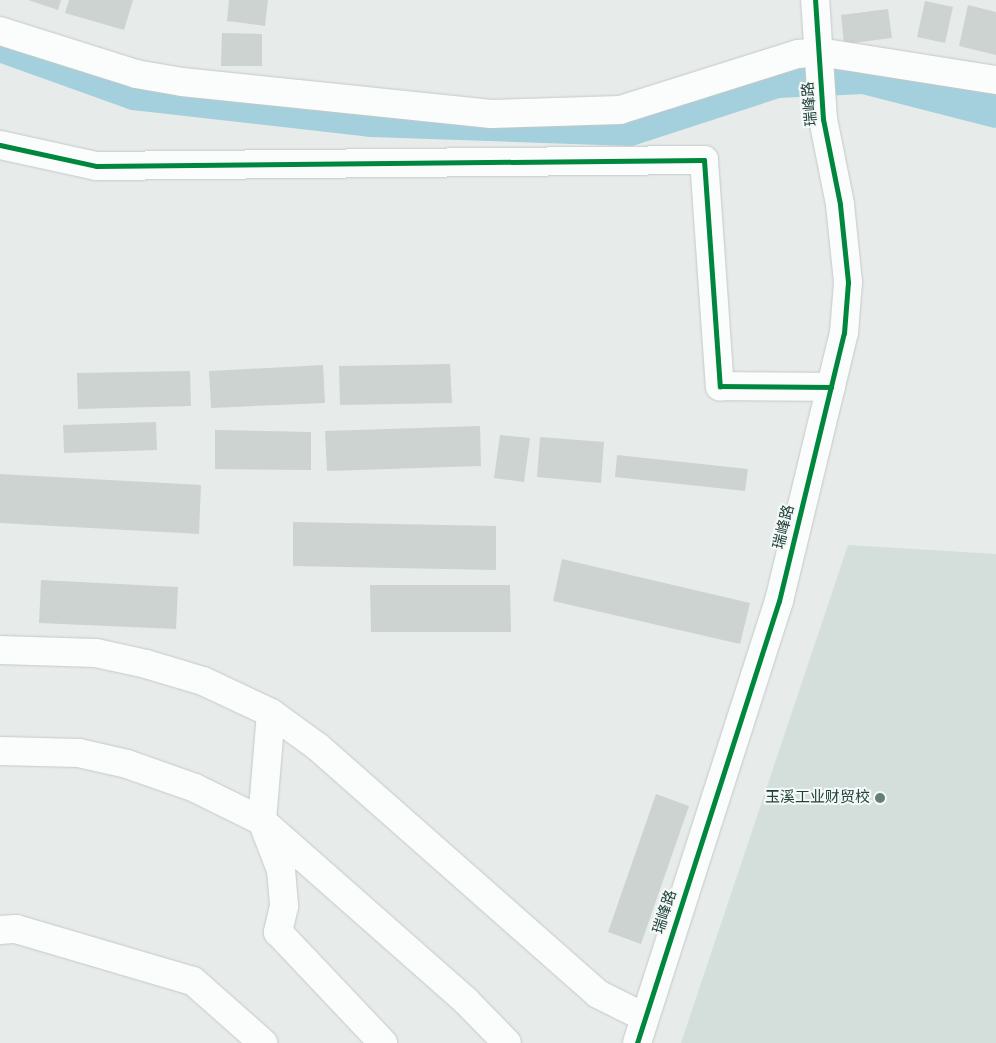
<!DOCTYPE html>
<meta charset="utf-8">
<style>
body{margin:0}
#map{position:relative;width:996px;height:1043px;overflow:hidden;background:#e7ecea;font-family:"Fira Sans Condensed","Noto Sans SC",sans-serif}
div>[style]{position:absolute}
.built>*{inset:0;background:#d4deda}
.river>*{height:36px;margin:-18px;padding:0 18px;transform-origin:18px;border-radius:18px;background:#a4d0dd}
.building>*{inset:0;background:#cdd3d1}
.roads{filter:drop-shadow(0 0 1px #c4c9c7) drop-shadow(0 0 1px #c4c9c7)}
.minor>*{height:28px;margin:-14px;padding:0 14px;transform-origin:14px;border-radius:14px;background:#fbfcfc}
.cycleway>*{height:5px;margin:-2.5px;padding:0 2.5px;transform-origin:2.5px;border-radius:2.5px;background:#00873e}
.dots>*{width:14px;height:14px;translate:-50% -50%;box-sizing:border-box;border:2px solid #f5faf8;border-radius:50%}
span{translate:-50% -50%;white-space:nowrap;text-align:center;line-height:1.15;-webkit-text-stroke:4px #f5faf8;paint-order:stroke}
.street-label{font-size:15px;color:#21423c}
.poi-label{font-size:15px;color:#21423c}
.right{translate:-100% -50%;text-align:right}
</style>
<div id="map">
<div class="built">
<div style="clip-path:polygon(848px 545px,996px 554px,996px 1043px,681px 1043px)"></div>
</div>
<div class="river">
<div style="left:0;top:44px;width:142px;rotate:19.7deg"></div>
<div style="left:134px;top:92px;width:240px;rotate:6.5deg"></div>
<div style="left:372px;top:119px;width:258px;rotate:2deg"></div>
<div style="left:630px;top:128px;width:155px;rotate:-18.1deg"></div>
<div style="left:777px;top:80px;width:87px;rotate:-2.6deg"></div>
<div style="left:864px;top:76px;width:136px;rotate:14.4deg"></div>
</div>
<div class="building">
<div style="clip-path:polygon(28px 0,61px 0,58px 10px)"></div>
<div style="clip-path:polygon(69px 0,133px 0,124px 30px,65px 13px)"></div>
<div style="clip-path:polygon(229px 0,268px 0,265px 26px,227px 21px)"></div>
<div style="clip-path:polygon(925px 1px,953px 7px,945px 43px,917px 37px)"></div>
<div style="clip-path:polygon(968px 5px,996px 12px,996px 55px,959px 46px)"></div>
<div style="clip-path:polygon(888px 9px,892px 38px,844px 44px,841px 15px)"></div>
<div style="clip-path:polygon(222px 33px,262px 34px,262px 66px,221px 66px)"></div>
<div style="clip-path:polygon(450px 364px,452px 403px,340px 405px,339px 366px)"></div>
<div style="clip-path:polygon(323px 365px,325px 403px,211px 408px,209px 371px)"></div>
<div style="clip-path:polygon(190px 371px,191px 406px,78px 409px,77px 373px)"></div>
<div style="clip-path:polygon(156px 422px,157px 450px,64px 453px,63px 425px)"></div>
<div style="clip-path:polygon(480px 426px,481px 466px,327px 471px,325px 431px)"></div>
<div style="clip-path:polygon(215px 430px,311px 432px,311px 470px,215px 469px)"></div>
<div style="clip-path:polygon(500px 435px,530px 438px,524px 482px,494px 478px)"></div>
<div style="clip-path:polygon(540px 437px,604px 442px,601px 483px,537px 477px)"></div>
<div style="clip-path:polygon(617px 455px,748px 469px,745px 491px,615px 477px)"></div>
<div style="clip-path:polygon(0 474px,201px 485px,199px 534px,0 523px)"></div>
<div style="clip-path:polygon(293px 522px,496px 526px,496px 570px,293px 566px)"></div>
<div style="clip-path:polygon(562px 559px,750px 603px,740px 644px,553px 601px)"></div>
<div style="clip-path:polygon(41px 580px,178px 587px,176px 629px,39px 623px)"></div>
<div style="clip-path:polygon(370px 585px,510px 585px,511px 632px,371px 632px)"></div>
<div style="clip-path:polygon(656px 794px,689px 806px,641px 944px,608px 932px)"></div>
</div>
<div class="roads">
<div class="minor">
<div style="left:0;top:31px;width:143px;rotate:17.5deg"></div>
<div style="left:136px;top:74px;width:47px;rotate:9.9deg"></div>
<div style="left:182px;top:82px;width:311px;rotate:5.9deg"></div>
<div style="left:491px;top:114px;width:129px;rotate:-1.8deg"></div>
<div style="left:620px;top:110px;width:187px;rotate:-17.5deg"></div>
<div style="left:798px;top:54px;width:21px;rotate:-5deg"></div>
<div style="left:819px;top:52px;width:179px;rotate:9deg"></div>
<div style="left:0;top:145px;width:98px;rotate:12.3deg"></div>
<div style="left:96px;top:166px;width:608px;rotate:-0.57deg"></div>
<div style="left:704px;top:160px;width:227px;rotate:86deg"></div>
<div style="left:720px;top:386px;width:111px;rotate:0.5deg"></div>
<div style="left:0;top:650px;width:96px;rotate:1.8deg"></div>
<div style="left:96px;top:653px;width:51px;rotate:12.4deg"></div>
<div style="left:146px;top:664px;width:59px;rotate:16.6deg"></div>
<div style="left:203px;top:681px;width:75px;rotate:25.2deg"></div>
<div style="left:271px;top:713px;width:58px;rotate:35.9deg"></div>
<div style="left:318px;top:747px;width:373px;rotate:41.4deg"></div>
<div style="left:598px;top:994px;width:51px;rotate:26.6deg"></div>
<div style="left:271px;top:713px;width:108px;rotate:94.8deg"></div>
<div style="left:262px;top:821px;width:53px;rotate:68.8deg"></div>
<div style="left:281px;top:870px;width:36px;rotate:85deg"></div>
<div style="left:284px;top:906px;width:27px;rotate:103deg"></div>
<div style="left:278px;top:932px;width:153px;rotate:46.6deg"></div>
<div style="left:0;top:751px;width:79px;rotate:1.5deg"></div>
<div style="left:79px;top:753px;width:49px;rotate:12.9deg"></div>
<div style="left:127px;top:764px;width:72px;rotate:19.4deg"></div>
<div style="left:195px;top:788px;width:75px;rotate:26.2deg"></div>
<div style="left:262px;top:821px;width:273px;rotate:41.4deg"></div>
<div style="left:467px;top:1002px;width:57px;rotate:45.7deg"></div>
<div style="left:0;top:930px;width:16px;rotate:-4deg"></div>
<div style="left:16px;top:929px;width:184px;rotate:16.4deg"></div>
<div style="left:193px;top:981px;width:94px;rotate:41.5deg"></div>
<div style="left:637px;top:1043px;width:464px;rotate:-72.2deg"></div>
<div style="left:779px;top:601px;width:276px;rotate:-76.4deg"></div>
<div style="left:844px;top:333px;width:51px;rotate:-85.5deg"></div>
<div style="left:848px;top:282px;width:78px;rotate:-95.9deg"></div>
<div style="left:840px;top:204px;width:87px;rotate:-101.3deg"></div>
<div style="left:823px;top:119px;width:119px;rotate:-93.8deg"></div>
</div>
</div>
<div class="cycleway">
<div style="left:0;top:145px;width:98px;rotate:12.3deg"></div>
<div style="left:96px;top:166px;width:608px;rotate:-0.57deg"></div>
<div style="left:704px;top:160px;width:227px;rotate:86deg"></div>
<div style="left:720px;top:386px;width:111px;rotate:0.5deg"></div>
<div style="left:637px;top:1043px;width:464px;rotate:-72.2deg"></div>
<div style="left:779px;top:601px;width:276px;rotate:-76.4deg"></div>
<div style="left:844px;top:333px;width:51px;rotate:-85.5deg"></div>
<div style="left:848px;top:282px;width:78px;rotate:-95.9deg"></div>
<div style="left:840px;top:204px;width:87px;rotate:-101.3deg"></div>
<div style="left:823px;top:119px;width:119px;rotate:-93.8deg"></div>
</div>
<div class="dots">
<div style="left:880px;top:798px;background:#667e79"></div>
</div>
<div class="street-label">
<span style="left:810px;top:104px;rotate:-95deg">瑞峰路</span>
<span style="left:784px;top:527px;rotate:-76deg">瑞峰路</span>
<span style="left:665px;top:912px;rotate:-72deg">瑞峰路</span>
</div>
<div class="poi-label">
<span class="right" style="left:870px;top:798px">玉溪工业财贸校</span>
</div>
</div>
